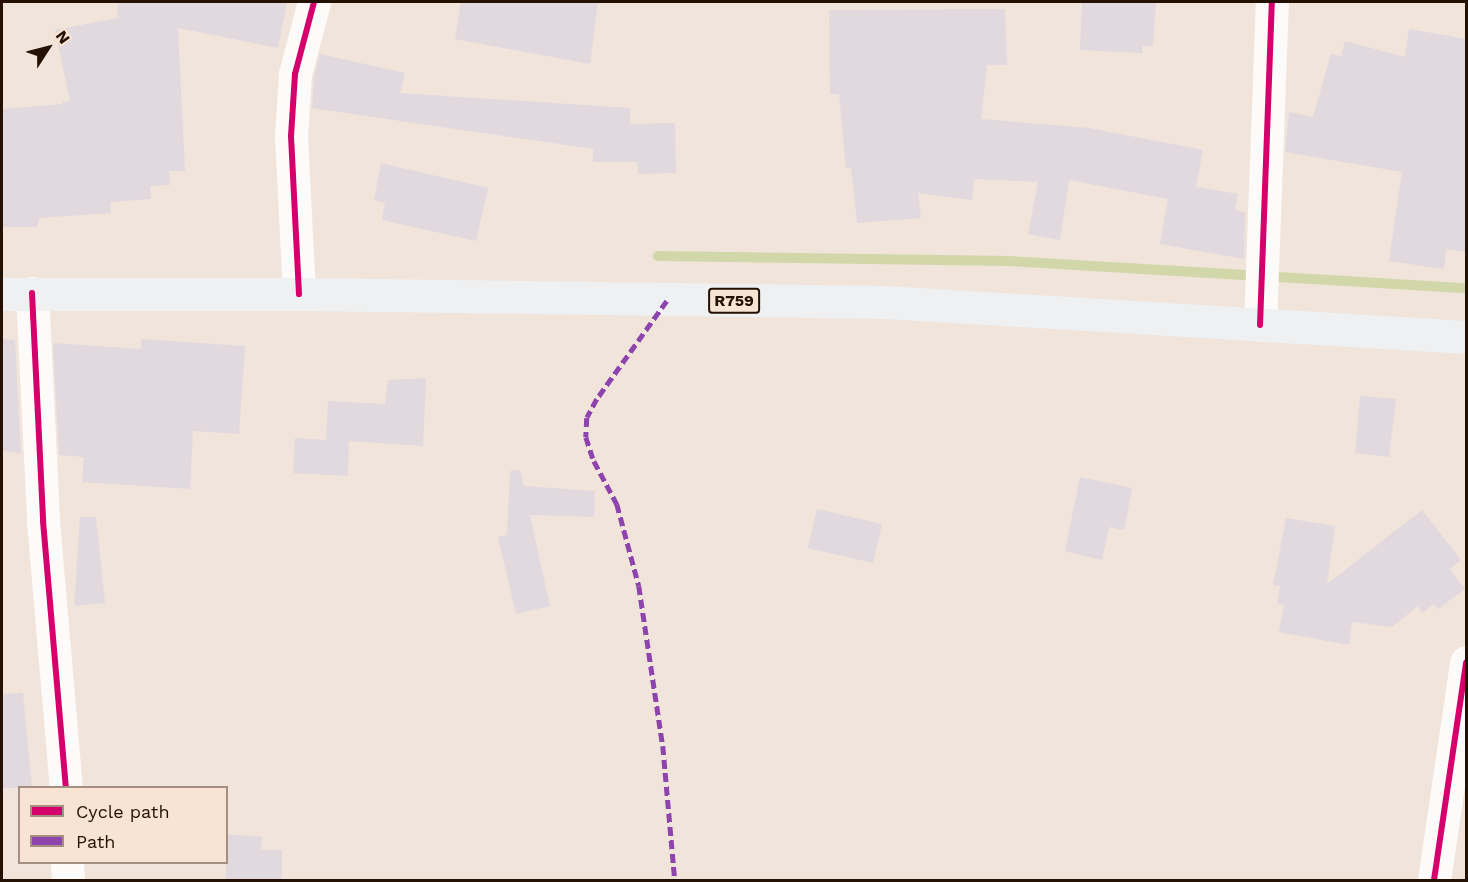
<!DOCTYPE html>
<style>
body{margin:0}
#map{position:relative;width:1468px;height:882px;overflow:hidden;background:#f1e4db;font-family:"Work Sans",sans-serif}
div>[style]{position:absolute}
.stream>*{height:10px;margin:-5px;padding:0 5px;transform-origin:5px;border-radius:5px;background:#d1d7a9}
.building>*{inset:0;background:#e1d9de}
.minor>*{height:33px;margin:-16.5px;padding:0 16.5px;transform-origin:16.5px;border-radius:16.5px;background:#fdfbfa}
.major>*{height:33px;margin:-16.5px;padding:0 16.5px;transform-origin:16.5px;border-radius:16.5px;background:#eef0f1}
.quiet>*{height:4.5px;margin-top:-2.25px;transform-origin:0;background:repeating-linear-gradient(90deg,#8e44ad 0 9px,transparent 0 13.5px)}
.cycleway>*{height:6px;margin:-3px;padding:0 3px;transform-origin:3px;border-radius:3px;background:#d6006c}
span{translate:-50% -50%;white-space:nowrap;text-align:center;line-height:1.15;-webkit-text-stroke:6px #f9e3d3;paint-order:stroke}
.shield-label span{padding:2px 4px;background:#f9e3d3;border:2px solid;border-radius:4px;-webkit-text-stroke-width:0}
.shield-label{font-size:16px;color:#241103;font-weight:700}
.frame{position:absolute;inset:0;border:3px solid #241103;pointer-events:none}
.legend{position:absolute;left:18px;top:786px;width:210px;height:78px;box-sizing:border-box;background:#f9e3d3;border:2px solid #a48f80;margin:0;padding:8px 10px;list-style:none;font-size:18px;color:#241103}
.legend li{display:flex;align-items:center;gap:12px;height:30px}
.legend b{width:30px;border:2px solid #a48f80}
.north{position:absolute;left:18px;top:18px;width:60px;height:60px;-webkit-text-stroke:4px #f9e3d3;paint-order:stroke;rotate:54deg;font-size:16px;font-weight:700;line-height:24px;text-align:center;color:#241103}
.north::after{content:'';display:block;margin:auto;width:21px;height:27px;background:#241103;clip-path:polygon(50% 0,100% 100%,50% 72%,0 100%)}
</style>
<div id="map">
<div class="stream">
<div style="left:658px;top:256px;width:351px;rotate:0.8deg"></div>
<div style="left:1009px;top:261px;width:458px;rotate:3.4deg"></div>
</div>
<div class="building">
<div style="clip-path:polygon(118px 2px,287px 2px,278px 48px,178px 28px,185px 171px,169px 171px,170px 185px,150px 186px,151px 199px,110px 202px,111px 213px,39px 218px,37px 227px,2px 227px,2px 109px,63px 104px,62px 102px,70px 101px,55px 30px,122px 17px,117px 16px)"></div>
<div style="clip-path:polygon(461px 2px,598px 2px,590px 64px,455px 39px)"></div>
<div style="clip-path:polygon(1082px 2px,1156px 2px,1153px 46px,1142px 46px,1142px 53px,1080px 50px)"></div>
<div style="clip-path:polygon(1005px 9px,1007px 65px,987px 65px,981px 119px,1089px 128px,1203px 150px,1196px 187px,1238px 194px,1235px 210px,1245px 212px,1244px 259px,1160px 244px,1168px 199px,1069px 180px,1060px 240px,1028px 234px,1038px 182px,974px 179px,972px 200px,918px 193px,921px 218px,857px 223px,851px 168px,846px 168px,839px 94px,830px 94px,829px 10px)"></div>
<div style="clip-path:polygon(1409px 29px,1467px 39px,1467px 252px,1446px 249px,1444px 269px,1389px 261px,1402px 172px,1285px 152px,1289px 112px,1313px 117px,1331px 54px,1341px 56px,1345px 41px,1405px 57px)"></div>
<div style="clip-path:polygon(320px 54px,405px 73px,400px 93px,630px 108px,630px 124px,675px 123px,676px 173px,638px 174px,637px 162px,593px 162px,593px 149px,312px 108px,314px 77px)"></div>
<div style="clip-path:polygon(381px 163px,488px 188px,476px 241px,382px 220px,385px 203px,374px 200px)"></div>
<div style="clip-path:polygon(2px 339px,15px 340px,21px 453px,2px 451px)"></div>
<div style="clip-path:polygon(141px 339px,245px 346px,239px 434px,193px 431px,190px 489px,82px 482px,84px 457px,59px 455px,53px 343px,141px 349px)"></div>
<div style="clip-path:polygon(426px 378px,423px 446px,349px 441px,348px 476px,293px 473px,295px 438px,326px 440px,328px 401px,385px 404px,388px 380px)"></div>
<div style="clip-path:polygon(1360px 396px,1396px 399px,1389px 457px,1355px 453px)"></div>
<div style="clip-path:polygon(520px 470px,524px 486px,595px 491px,594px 517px,530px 515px,550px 606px,516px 614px,498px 537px,507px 535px,510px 471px)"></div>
<div style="clip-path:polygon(1080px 477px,1132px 488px,1124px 530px,1109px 527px,1102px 560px,1065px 551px)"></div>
<div style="clip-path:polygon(817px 509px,882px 524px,873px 563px,808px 548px)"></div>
<div style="clip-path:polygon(1422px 510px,1461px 560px,1450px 569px,1465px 589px,1438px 609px,1434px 604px,1422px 613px,1418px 606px,1392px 627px,1352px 622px,1349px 645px,1279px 632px,1284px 605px,1277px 604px,1280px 586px,1273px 585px,1286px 518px,1335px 526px,1327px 584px)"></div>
<div style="clip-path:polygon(80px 517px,96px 517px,105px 603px,74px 606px)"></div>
<div style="clip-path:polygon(23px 693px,32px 788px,2px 788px,2px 694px)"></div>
<div style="clip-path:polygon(226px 834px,262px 837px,261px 850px,282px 850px,282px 880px,226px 880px)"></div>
</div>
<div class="minor">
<div style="left:32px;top:293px;width:228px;rotate:87.2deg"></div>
<div style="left:43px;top:521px;width:268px;rotate:85.1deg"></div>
<div style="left:299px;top:294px;width:158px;rotate:-92.9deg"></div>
<div style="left:291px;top:136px;width:62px;rotate:-86.3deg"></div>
<div style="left:295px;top:74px;width:74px;rotate:-75.2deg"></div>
<div style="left:1260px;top:325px;width:323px;rotate:-87.9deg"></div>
<div style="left:67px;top:862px;width:18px;rotate:87deg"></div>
<div style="left:1434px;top:880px;width:220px;rotate:-81.6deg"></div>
</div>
<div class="major">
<div style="left:2px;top:294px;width:297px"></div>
<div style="left:299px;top:294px;width:587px;rotate:0.78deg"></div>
<div style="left:886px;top:302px;width:581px;rotate:3.45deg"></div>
</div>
<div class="quiet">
<div style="left:667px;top:301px;width:120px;rotate:125.5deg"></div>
<div style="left:597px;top:399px;width:21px;rotate:118deg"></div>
<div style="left:587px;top:418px;width:19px;rotate:93deg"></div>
<div style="left:586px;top:437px;width:25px;rotate:72deg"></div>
<div style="left:594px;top:461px;width:49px;rotate:61.9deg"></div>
<div style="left:617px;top:504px;width:85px;rotate:75deg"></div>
<div style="left:639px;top:586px;width:162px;rotate:81.5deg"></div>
<div style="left:663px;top:746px;width:135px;rotate:84.9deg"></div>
</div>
<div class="cycleway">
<div style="left:32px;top:293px;width:228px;rotate:87.2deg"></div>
<div style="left:43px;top:521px;width:268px;rotate:85.1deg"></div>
<div style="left:299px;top:294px;width:158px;rotate:-92.9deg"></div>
<div style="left:291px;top:136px;width:62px;rotate:-86.3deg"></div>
<div style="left:295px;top:74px;width:74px;rotate:-75.2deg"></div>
<div style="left:1260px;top:325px;width:323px;rotate:-87.9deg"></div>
<div style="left:1434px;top:880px;width:220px;rotate:-81.6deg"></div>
</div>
<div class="shield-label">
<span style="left:734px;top:301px">R759</span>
</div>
<div class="frame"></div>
<ul class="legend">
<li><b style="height:8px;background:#d6006c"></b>Cycle path</li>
<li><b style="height:8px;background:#8e44ad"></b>Path</li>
</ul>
<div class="north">N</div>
</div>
